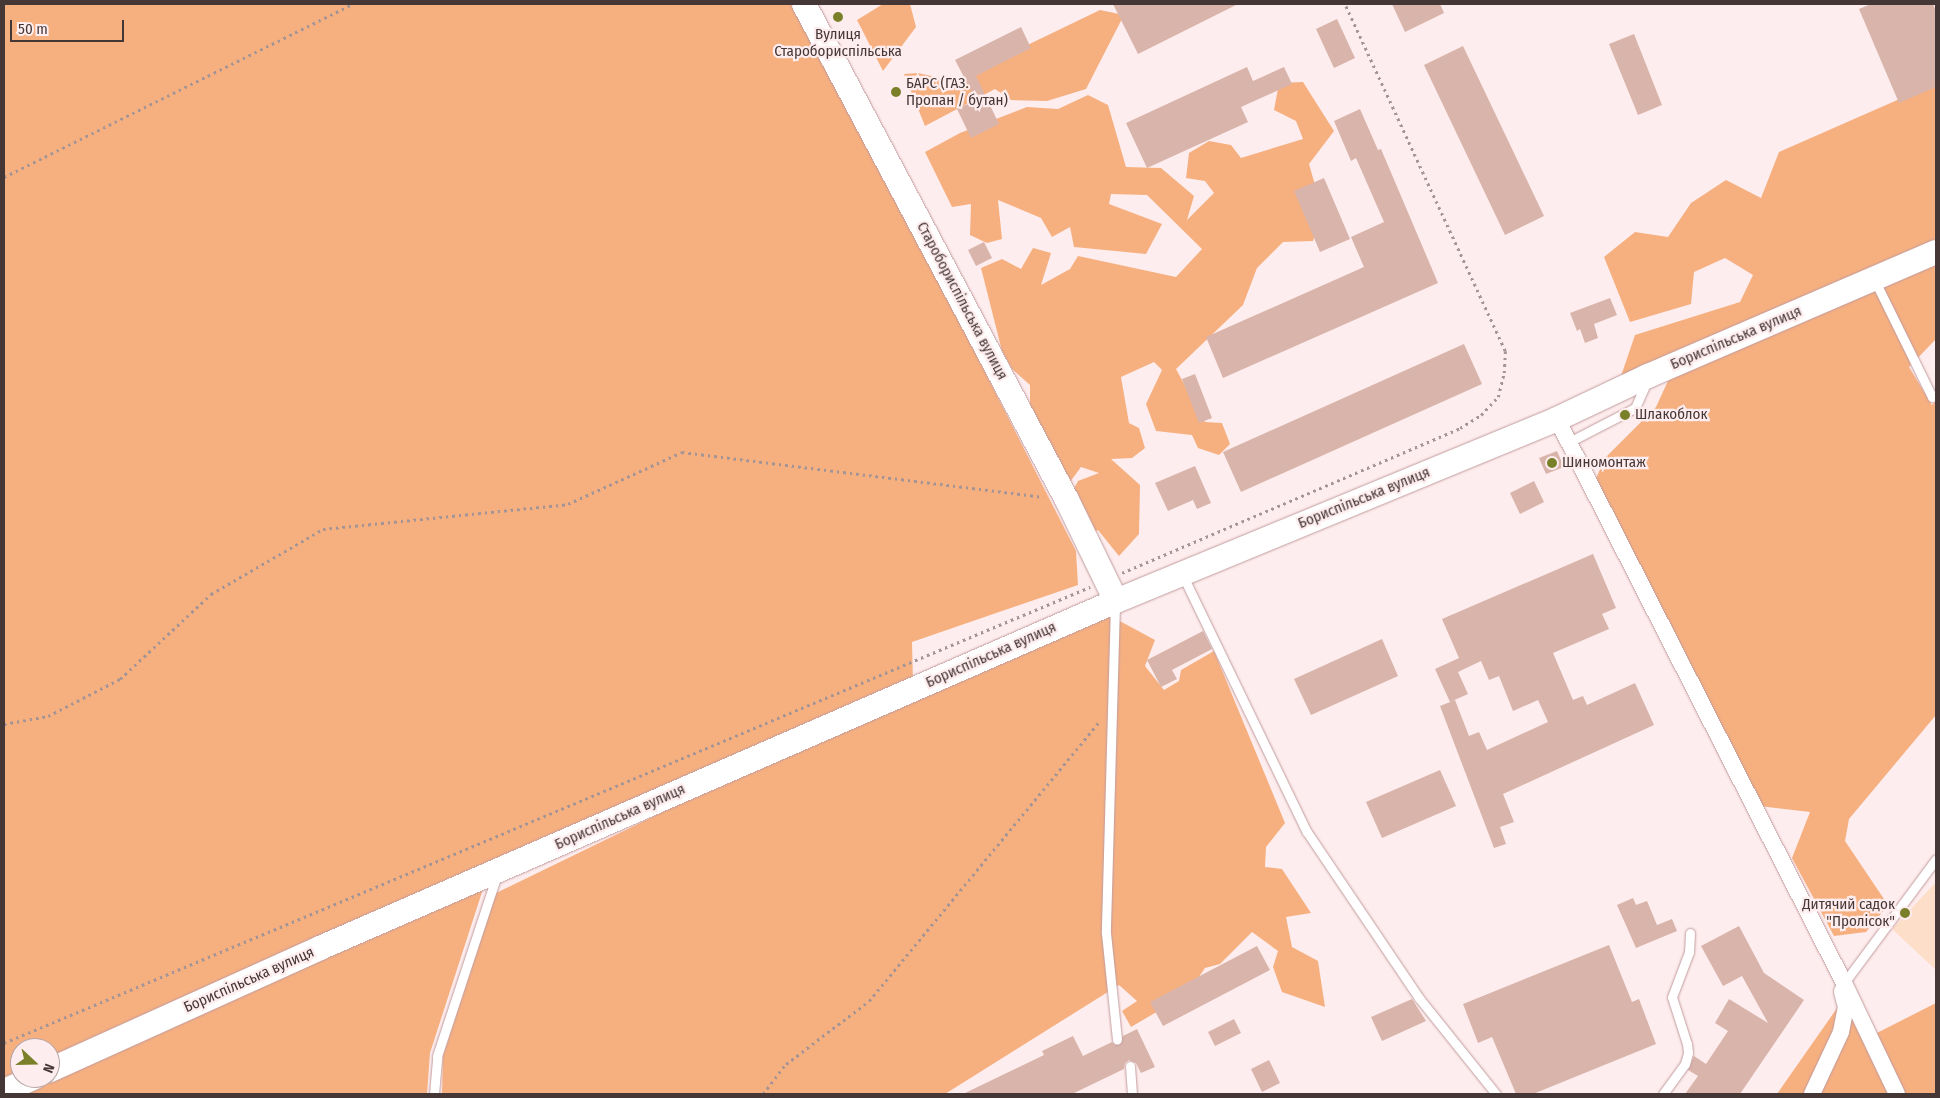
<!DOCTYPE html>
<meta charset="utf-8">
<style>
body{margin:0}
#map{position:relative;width:1940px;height:1098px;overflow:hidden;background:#feedee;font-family:"Fira Sans Condensed",sans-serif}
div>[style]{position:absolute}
.green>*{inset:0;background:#fddec9}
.forest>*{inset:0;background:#f6b080}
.building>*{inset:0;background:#d9b4aa}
.path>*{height:2.5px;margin-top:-1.25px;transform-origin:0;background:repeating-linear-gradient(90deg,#a49495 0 2.5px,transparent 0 6.5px)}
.roads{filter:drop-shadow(0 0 1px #c19b9d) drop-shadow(0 0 1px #c19b9d)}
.lane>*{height:9px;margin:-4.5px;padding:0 4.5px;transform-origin:4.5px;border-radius:4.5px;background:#fff}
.street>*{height:16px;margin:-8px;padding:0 8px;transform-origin:8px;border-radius:8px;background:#fff}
.secondary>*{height:24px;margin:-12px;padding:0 12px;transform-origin:12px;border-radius:12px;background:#fff}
.dots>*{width:14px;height:14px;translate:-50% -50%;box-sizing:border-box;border:2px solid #feedee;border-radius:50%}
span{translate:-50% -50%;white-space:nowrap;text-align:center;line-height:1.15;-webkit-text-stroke:4.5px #feedee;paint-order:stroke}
.poi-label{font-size:15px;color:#463737}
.left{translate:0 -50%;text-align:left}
.right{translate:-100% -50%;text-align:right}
.street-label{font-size:15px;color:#463737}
.frame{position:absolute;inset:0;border:5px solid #463737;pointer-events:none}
.north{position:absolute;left:10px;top:1038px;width:50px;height:50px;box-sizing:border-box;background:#feedee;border:1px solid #b4a4a5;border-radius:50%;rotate:111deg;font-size:14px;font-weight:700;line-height:20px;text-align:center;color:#463737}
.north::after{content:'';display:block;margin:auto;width:18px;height:22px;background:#7a802a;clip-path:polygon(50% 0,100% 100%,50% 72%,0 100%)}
.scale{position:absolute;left:10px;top:20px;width:114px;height:22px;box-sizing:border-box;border:2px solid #463737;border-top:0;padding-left:6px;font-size:15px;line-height:18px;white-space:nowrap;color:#463737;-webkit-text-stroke:4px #feedee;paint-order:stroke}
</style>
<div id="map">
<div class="green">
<div style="clip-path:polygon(1936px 882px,1936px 970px,1892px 929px)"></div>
</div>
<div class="forest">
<div style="clip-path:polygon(evenodd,4px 4px,798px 4px,1076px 551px,1078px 585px,912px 642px,913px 684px,483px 889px,430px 1053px,427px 1094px,4px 1094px,4px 4px,20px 1048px,50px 1048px,50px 1078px,20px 1078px,20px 1048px)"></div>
<div style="clip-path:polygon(883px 4px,910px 4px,916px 27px,883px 71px,857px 20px)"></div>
<div style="clip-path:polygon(1100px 10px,1124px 15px,1086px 89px,1047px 101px,1011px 100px,995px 89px,925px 126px,904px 74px,918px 73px,953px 81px)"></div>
<div style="clip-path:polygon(1303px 82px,1334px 131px,1309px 164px,1315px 185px,1318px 223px,1313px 241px,1283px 242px,1257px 268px,1243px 305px,1176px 369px,1205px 422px,1222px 423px,1230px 444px,1219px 455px,1198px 448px,1192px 435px,1156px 431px,1146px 404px,1162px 370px,1154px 362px,1121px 377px,1129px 423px,1139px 428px,1145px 448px,1132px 458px,1111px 459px,1140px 485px,1139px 534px,1119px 556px,1098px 530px,1087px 536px,1069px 498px,1078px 481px,1099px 473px,1081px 467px,1070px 482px,1030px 417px,1030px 385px,1012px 369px,1002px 351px,981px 268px,1002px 259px,1021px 269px,1033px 248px,1051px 253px,1041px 285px,1070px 269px,1078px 256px,1176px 277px,1202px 249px,1147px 195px,1111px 194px,1109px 204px,1162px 224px,1146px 254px,1074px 247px,1070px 227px,1052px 237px,1041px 218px,998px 200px,1002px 239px,987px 243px,970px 235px,971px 204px,952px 207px,925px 152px,960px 133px,1027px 107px,1058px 109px,1088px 95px,1108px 105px,1126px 167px,1161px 168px,1194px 196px,1187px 220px,1214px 193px,1205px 181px,1186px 178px,1189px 153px,1209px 141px,1231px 145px,1241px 158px,1303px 139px,1296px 121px,1274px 110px,1279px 83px)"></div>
<div style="clip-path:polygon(1936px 83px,1936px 339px,1909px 367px,1932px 405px,1936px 401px,1936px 715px,1849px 819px,1845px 841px,1888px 905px,1866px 932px,1834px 936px,1792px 858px,1810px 812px,1759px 806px,1594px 483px,1605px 458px,1656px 407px,1673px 370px,1621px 376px,1635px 335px,1740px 302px,1753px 275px,1725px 258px,1694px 272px,1691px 304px,1630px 322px,1604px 257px,1635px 232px,1668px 237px,1691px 203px,1726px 180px,1761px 198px,1779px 152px)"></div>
<div style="clip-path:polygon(1103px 612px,1155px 640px,1145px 666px,1164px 690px,1179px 681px,1181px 670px,1214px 651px,1285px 823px,1266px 847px,1265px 867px,1282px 869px,1311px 913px,1286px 917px,1292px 947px,1318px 961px,1325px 1007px,1282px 992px,1273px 967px,1278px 951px,1252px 932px,1220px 964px,1205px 968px,1187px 994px,1131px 1027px,1122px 1011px,1137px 1001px,1119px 985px,945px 1094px,442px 1094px,443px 1056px,496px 893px,819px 736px)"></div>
<div style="clip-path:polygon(1842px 1001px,1865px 1039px,1936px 1003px,1936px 1094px,1777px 1094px)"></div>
</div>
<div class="building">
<div style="clip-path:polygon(1113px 4px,1238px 4px,1138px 54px)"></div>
<div style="clip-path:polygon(1392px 4px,1440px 4px,1444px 13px,1405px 32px)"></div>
<div style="clip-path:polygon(1871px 4px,1933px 4px,1936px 11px,1936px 87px,1899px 103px,1859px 9px)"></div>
<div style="clip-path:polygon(1337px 19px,1355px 58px,1334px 68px,1316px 29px)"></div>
<div style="clip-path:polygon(1021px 27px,1031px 48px,976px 76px,999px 124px,971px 138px,957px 109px,976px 100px,955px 60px)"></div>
<div style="clip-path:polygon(1634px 34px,1662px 105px,1638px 115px,1609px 44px)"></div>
<div style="clip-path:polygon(1463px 46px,1544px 216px,1505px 235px,1424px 65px)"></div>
<div style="clip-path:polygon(1247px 67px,1253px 81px,1284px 67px,1292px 84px,1241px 107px,1248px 122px,1147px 168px,1126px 123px)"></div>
<div style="clip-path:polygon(1360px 109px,1378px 150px,1381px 149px,1438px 283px,1223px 378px,1206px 337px,1364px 267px,1351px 237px,1384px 222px,1356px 158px,1351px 161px,1334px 121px)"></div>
<div style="clip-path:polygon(1324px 178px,1350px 239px,1320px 252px,1294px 191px)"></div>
<div style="clip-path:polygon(984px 242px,992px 258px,976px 266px,968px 250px)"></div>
<div style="clip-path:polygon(1610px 298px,1617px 315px,1594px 324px,1598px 338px,1585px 343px,1580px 329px,1577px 331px,1570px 313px)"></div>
<div style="clip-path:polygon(1464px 344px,1482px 384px,1241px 492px,1223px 452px)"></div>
<div style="clip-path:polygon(1195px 374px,1212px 418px,1199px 423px,1182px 379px)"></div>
<div style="clip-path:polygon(1557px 451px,1564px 467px,1546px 474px,1539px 458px)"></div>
<div style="clip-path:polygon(1195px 466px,1211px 503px,1197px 509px,1193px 500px,1168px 511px,1155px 483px)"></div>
<div style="clip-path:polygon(1534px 481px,1544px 502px,1520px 514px,1510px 493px)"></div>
<div style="clip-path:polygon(1593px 554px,1616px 608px,1602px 614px,1609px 629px,1553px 653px,1573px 700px,1583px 696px,1587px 705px,1635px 683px,1654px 725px,1503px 794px,1514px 822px,1500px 827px,1506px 844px,1494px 848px,1440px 706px,1455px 700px,1469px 736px,1479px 732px,1487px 750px,1548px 722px,1538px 700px,1513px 711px,1499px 676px,1489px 680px,1481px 661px,1458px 672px,1468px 694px,1450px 702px,1435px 669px,1459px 658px,1442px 619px)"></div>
<div style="clip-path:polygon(1203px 631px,1212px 649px,1172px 670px,1177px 679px,1161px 687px,1147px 660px)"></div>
<div style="clip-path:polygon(1382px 639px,1398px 676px,1311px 715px,1294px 679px)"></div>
<div style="clip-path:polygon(1440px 770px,1456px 806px,1382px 838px,1366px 802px)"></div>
<div style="clip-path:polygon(1633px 898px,1636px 905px,1647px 901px,1657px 925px,1672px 919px,1677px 931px,1636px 948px,1617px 905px)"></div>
<div style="clip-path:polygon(1739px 926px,1764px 973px,1804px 1000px,1740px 1094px,1685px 1094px,1698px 1076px,1688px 1070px,1694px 1056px,1706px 1064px,1728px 1031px,1715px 1023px,1729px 999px,1768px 1023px,1742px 976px,1723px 986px,1701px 946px)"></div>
<div style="clip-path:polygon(1609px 945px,1632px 1002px,1639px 999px,1656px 1044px,1533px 1094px,1516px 1094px,1492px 1037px,1478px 1043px,1463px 1004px)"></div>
<div style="clip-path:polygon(1257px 946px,1270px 970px,1163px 1026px,1150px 1002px)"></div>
<div style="clip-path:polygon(1412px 999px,1426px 1021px,1382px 1041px,1371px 1017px)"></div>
<div style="clip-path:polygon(1234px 1019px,1241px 1033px,1215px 1046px,1208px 1032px)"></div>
<div style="clip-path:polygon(1137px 1029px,1155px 1067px,1141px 1073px,1136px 1063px,1129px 1060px,1125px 1063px,1124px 1069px,1072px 1094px,963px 1094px,1044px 1055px,1042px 1051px,1073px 1036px,1083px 1056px,1112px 1042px,1115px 1045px,1120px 1044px,1123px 1036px)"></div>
<div style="clip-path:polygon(1269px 1060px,1280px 1083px,1262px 1092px,1251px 1069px)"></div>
</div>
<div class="path">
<div style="left:4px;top:177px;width:390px;rotate:-26.4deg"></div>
<div style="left:1122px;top:573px;width:368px;rotate:-23.2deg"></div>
<div style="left:1460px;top:428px;width:25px;rotate:-32deg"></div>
<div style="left:1481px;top:415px;width:25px;rotate:-47deg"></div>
<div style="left:1498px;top:397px;width:25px;rotate:-76deg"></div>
<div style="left:1504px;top:373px;width:22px;rotate:-87deg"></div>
<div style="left:1505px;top:351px;width:382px;rotate:-114.8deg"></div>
<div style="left:4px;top:724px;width:45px;rotate:-10.3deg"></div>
<div style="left:48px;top:716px;width:81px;rotate:-27.2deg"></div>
<div style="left:120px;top:679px;width:125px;rotate:-43deg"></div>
<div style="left:211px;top:594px;width:129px;rotate:-30.1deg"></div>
<div style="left:323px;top:529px;width:246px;rotate:-5.8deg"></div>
<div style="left:568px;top:504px;width:125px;rotate:-24.5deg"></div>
<div style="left:682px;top:452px;width:364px;rotate:7.1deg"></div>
<div style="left:4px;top:1043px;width:1178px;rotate:-22.78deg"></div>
<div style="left:763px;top:1094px;width:38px;rotate:-53deg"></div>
<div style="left:786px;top:1064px;width:104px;rotate:-37.2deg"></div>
<div style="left:869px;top:1001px;width:363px;rotate:-50.5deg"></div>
</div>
<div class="roads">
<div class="lane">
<div style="left:1874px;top:279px;width:131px;rotate:63.8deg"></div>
<div style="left:1932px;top:397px;width:4px;rotate:-27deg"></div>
<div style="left:1569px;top:442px;width:74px;rotate:-27.3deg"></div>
<div style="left:1635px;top:408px;width:27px;rotate:-66deg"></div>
<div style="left:1183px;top:576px;width:284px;rotate:64.2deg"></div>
<div style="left:1307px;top:832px;width:200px;rotate:56deg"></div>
<div style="left:1419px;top:998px;width:123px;rotate:51.3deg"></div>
<div style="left:1115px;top:604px;width:329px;rotate:91.6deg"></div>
<div style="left:1106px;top:933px;width:107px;rotate:84.1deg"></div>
<div style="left:1844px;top:983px;width:154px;rotate:-53.4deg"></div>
<div style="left:1130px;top:1066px;width:28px;rotate:86deg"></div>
<div style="left:434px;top:1094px;width:38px;rotate:-85deg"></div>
<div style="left:437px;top:1056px;width:191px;rotate:-71.7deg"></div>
<div style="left:1663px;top:1094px;width:37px;rotate:-54deg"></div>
<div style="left:1685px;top:1064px;width:11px;rotate:-75deg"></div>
<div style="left:1688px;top:1053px;width:9px;rotate:-96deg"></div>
<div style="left:1687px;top:1044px;width:49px;rotate:-107.7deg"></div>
<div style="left:1672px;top:997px;width:48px;rotate:-69.3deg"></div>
<div style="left:1689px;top:952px;width:19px;rotate:-87deg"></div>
</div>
<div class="street">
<div style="left:1557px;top:419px;width:633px;rotate:63.03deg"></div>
<div style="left:1844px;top:983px;width:123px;rotate:64.5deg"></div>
<div style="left:1812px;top:1094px;width:68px;rotate:-64.9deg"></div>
<div style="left:1841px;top:1032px;width:25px;rotate:-79deg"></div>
<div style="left:1846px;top:1007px;width:16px;rotate:-105deg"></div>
</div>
<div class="secondary">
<div style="left:804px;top:4px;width:561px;rotate:62.07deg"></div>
<div style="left:1067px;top:500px;width:112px;rotate:64.1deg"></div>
<div style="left:50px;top:1070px;width:296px;rotate:-24.3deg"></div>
<div style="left:320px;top:948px;width:868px;rotate:-23.55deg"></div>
<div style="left:1116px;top:601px;width:477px;rotate:-22.4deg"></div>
<div style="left:1557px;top:419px;width:101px;rotate:-25.3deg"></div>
<div style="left:1648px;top:376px;width:314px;rotate:-23.3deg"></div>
<div style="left:4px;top:1091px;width:32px;rotate:-24deg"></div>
</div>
</div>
<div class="dots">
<div style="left:838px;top:17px;background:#7a802a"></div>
<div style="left:896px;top:92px;background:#7a802a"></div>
<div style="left:1625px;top:415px;background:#7a802a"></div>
<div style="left:1552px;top:463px;background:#7a802a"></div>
<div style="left:1905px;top:913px;background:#7a802a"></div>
</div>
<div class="poi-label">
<span style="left:838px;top:43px">Вулиця<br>Старобориспільська</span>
<span class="left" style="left:906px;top:92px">БАРС (ГАЗ.<br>Пропан / бутан)</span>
<span class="left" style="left:1635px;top:415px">Шлакоблок</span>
<span class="left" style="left:1562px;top:463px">Шиномонтаж</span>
<span class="right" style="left:1895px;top:913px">Дитячий садок<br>"Пролісок"</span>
</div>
<div class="street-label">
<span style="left:962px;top:301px;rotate:62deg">Старобориспільська вулиця</span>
<span style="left:1736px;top:338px;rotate:-23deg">Бориспільська вулиця</span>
<span style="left:1364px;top:498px;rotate:-22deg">Бориспільська вулиця</span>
<span style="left:991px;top:655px;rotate:-24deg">Бориспільська вулиця</span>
<span style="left:620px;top:817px;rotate:-24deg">Бориспільська вулиця</span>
<span style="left:249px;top:980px;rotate:-24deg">Бориспільська вулиця</span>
</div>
<div class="frame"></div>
<div class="north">N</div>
<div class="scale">50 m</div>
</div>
